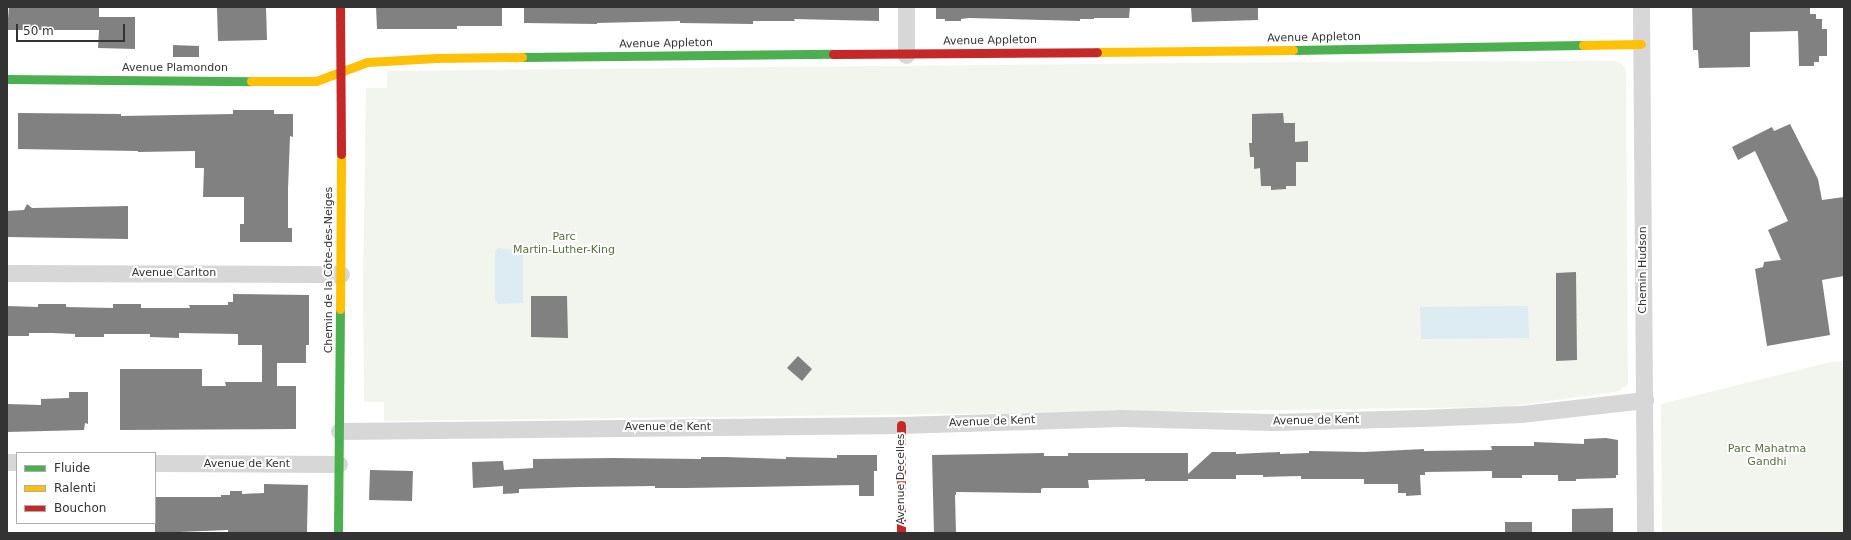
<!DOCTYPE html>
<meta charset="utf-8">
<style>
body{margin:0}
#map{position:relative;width:1851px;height:540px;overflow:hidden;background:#fff;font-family:"DejaVu Sans",sans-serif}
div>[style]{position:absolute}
.green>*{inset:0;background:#f1f5ed}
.water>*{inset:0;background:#ddebf3}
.building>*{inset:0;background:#818181}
.street>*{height:17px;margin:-8.5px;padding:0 8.5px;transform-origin:8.5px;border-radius:8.5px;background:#d7d7d7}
.fast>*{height:9px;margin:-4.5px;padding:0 4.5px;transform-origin:4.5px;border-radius:4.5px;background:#4caf50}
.slow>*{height:9px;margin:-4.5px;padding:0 4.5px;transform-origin:4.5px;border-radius:4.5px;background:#ffc107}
.jam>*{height:9px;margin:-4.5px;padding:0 4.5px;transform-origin:4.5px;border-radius:4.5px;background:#c62828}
span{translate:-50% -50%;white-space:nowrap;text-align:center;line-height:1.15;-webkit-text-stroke:4px #fff;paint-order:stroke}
.street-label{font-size:11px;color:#333}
.park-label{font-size:11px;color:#56703f}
.frame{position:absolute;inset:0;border:8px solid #333;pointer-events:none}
.legend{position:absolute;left:16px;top:452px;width:140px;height:72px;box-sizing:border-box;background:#fff;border:1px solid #adadad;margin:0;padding:5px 7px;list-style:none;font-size:12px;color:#333}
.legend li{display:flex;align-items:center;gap:8px;height:20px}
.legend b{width:20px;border:1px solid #adadad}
.scale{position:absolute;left:16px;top:24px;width:109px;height:18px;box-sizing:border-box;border:2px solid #333;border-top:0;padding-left:5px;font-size:12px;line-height:14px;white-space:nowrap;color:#333;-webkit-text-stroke:3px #fff;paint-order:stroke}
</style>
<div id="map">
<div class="green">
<div style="clip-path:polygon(1616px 61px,1620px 62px,1626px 70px,1628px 383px,1627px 386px,1621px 388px,1621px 391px,1505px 407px,384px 421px,384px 402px,364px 402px,363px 284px,366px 88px,387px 88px,387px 71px,1294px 62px)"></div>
<div style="clip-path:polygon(1844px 361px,1844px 533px,1662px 533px,1661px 404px,1830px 362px)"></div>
</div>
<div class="water">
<div style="clip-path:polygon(498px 248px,523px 251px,523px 303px,498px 304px,495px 300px,495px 251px)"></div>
<div style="clip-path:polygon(1528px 306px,1529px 338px,1421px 339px,1420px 307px)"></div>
</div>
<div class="building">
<div style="clip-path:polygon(9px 7px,99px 7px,99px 17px,135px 17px,135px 49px,98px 48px,99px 30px,7px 30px)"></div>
<div style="clip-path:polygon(266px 7px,267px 40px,218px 41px,217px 8px)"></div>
<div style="clip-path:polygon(376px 7px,502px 7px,502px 26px,457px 26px,457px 29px,377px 29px)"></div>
<div style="clip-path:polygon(524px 7px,879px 7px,879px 21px,794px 19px,795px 21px,753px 21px,753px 24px,680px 23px,680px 21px,597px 23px,597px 24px,524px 23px)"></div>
<div style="clip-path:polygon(936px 7px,1130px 7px,1129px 18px,1094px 18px,1094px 19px,1080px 19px,1080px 21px,969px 18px,961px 19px,961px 21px,945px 21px,945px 19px,936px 19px)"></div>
<div style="clip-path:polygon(1191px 7px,1258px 7px,1258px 20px,1192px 22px)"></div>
<div style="clip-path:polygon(1692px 7px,1810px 7px,1810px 14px,1816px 14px,1816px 19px,1822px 19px,1822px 29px,1827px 29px,1827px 56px,1819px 56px,1819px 62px,1814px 62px,1814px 66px,1799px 66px,1798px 31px,1750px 32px,1750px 67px,1699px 68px,1698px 50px,1693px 50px)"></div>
<div style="clip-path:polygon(173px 45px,199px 46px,199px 57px,173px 57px)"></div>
<div style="clip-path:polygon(233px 110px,274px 110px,274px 114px,293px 114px,293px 137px,290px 136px,288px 189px,288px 228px,292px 228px,292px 242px,240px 242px,240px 224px,244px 224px,244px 197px,203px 197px,204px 168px,195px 168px,195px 151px,138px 152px,138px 151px,18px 149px,18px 113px,121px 114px,121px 116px,233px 114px)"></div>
<div style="clip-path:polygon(1283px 113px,1284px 123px,1295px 123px,1295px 142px,1308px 141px,1308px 162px,1296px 162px,1296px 186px,1286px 186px,1286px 189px,1271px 190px,1271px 186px,1261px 186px,1260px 168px,1254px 169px,1254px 157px,1250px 157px,1249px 143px,1252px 143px,1252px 114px)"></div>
<div style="clip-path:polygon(1790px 124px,1818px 179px,1822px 200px,1844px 197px,1844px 276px,1822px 280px,1830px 335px,1767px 346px,1755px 269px,1763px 267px,1764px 262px,1781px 260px,1768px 230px,1788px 221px,1755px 151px,1738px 160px,1732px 147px,1772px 127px,1774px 131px)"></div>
<div style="clip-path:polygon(27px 204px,32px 208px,128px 206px,128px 239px,7px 237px,7px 211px,24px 210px)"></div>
<div style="clip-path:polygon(1576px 272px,1577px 360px,1556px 361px,1556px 273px)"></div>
<div style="clip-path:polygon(233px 294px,309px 295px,309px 345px,306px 345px,306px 363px,277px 363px,277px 386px,296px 386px,296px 429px,120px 430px,120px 369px,202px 369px,202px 386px,226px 386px,225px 382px,262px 382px,262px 345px,238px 345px,238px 334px,179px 333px,179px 338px,150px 337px,150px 334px,104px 334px,104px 337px,75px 337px,75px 334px,52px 333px,29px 333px,29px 336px,7px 336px,7px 306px,38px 307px,38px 304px,66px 304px,66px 307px,113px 308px,113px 304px,141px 304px,141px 308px,190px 308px,189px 305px,228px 305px,228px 302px,233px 302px)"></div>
<div style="clip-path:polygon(531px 296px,567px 296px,568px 338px,531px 337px)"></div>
<div style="clip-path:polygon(798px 356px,812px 369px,802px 381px,787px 368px)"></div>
<div style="clip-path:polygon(69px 392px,88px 392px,88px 424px,85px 423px,84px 430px,7px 432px,7px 404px,41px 405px,41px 399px,69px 398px)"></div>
<div style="clip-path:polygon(1606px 438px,1618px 440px,1618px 475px,1616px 475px,1616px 478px,1576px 479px,1576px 481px,1558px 481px,1558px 475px,1522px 475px,1522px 478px,1492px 478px,1492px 471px,1425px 472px,1425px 475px,1420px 475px,1421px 495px,1406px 496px,1406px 493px,1398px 493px,1398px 484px,1364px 484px,1364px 479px,1301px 479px,1301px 476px,1263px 477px,1263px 475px,1236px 475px,1236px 479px,1188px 479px,1188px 481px,1145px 481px,1145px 479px,1088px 480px,1089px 488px,1043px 488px,1041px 489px,1041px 493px,956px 492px,956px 495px,955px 495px,956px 533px,934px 533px,932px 455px,1044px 453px,1044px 456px,1068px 456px,1068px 453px,1188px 453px,1188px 474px,1212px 452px,1236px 452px,1236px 454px,1280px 452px,1280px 454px,1309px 453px,1309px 451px,1364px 452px,1424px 449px,1424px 451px,1492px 450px,1491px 446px,1534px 446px,1534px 442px,1584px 444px,1584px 439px)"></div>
<div style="clip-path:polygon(837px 455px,877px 455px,877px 471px,874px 471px,874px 496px,859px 496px,859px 485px,685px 488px,655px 488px,655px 486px,579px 487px,519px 489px,519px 493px,503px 494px,503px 486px,473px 488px,472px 462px,503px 461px,504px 470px,533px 468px,533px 459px,613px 458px,701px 459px,701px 457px,725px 457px,786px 459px,786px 457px,837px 458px)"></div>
<div style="clip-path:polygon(370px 470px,413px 471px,412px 501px,369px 500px)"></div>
<div style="clip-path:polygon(264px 484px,308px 485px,307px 533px,228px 533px,228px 530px,155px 533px,155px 497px,221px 497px,221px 495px,230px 495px,230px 491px,242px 491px,242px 494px,264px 493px)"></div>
<div style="clip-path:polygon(1613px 508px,1613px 533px,1572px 533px,1572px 509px)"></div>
<div style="clip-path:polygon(1505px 522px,1532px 522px,1532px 533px,1505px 533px)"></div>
</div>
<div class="street">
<div style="left:1641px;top:7px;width:526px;rotate:89.56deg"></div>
<div style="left:906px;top:55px;width:48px;rotate:-90deg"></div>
<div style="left:7px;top:273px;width:334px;rotate:0.2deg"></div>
<div style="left:339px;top:431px;width:562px;rotate:-0.61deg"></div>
<div style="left:901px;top:425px;width:219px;rotate:-1.8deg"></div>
<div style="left:1120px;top:418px;width:152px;rotate:1.5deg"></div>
<div style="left:1272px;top:422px;width:149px;rotate:-1.5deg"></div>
<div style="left:1421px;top:418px;width:100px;rotate:-2.3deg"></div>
<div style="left:1521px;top:414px;width:125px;rotate:-6.4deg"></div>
<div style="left:7px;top:462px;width:10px"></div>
<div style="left:155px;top:463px;width:184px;rotate:0.3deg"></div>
</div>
<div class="fast">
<div style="left:1293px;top:50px;width:290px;rotate:-1deg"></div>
<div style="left:522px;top:57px;width:311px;rotate:-0.6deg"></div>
<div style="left:7px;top:79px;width:244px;rotate:0.5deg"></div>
<div style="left:338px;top:533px;width:224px;rotate:-89.5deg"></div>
</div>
<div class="slow">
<div style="left:1583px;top:45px;width:58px;rotate:-1deg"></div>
<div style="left:1097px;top:52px;width:196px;rotate:-0.6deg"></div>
<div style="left:251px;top:81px;width:65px"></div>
<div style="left:316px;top:81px;width:54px;rotate:-20.4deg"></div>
<div style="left:367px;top:62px;width:69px;rotate:-3.3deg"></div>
<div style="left:436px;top:58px;width:86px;rotate:-0.7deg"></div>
<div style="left:340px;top:309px;width:155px;rotate:-89.6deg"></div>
</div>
<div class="jam">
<div style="left:340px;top:7px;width:147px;rotate:89.6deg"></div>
<div style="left:833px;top:54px;width:264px;rotate:-0.4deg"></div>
<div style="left:901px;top:425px;width:108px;rotate:90deg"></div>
</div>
<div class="street-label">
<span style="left:1314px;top:38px;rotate:-1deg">Avenue Appleton</span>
<span style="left:990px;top:41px;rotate:-1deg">Avenue Appleton</span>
<span style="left:666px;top:44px;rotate:-1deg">Avenue Appleton</span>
<span style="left:175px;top:68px">Avenue Plamondon</span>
<span style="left:329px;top:270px;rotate:-90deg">Chemin de la Côte-des-Neiges</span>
<span style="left:1643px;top:270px;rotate:-90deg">Chemin Hudson</span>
<span style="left:174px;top:273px">Avenue Carlton</span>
<span style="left:1316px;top:421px;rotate:-1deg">Avenue de Kent</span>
<span style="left:992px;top:422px;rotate:-2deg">Avenue de Kent</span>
<span style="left:668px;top:427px">Avenue de Kent</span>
<span style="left:247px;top:464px">Avenue de Kent</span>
<span style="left:901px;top:479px;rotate:-90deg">Avenue Decelles</span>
</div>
<div class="park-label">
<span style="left:564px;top:244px">Parc<br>Martin-Luther-King</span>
<span style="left:1767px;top:456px">Parc Mahatma<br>Gandhi</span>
</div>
<div class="frame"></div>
<ul class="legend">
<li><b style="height:5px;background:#4caf50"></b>Fluide</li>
<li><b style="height:5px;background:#ffc107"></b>Ralenti</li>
<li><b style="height:5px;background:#c62828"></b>Bouchon</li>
</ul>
<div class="scale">50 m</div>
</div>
